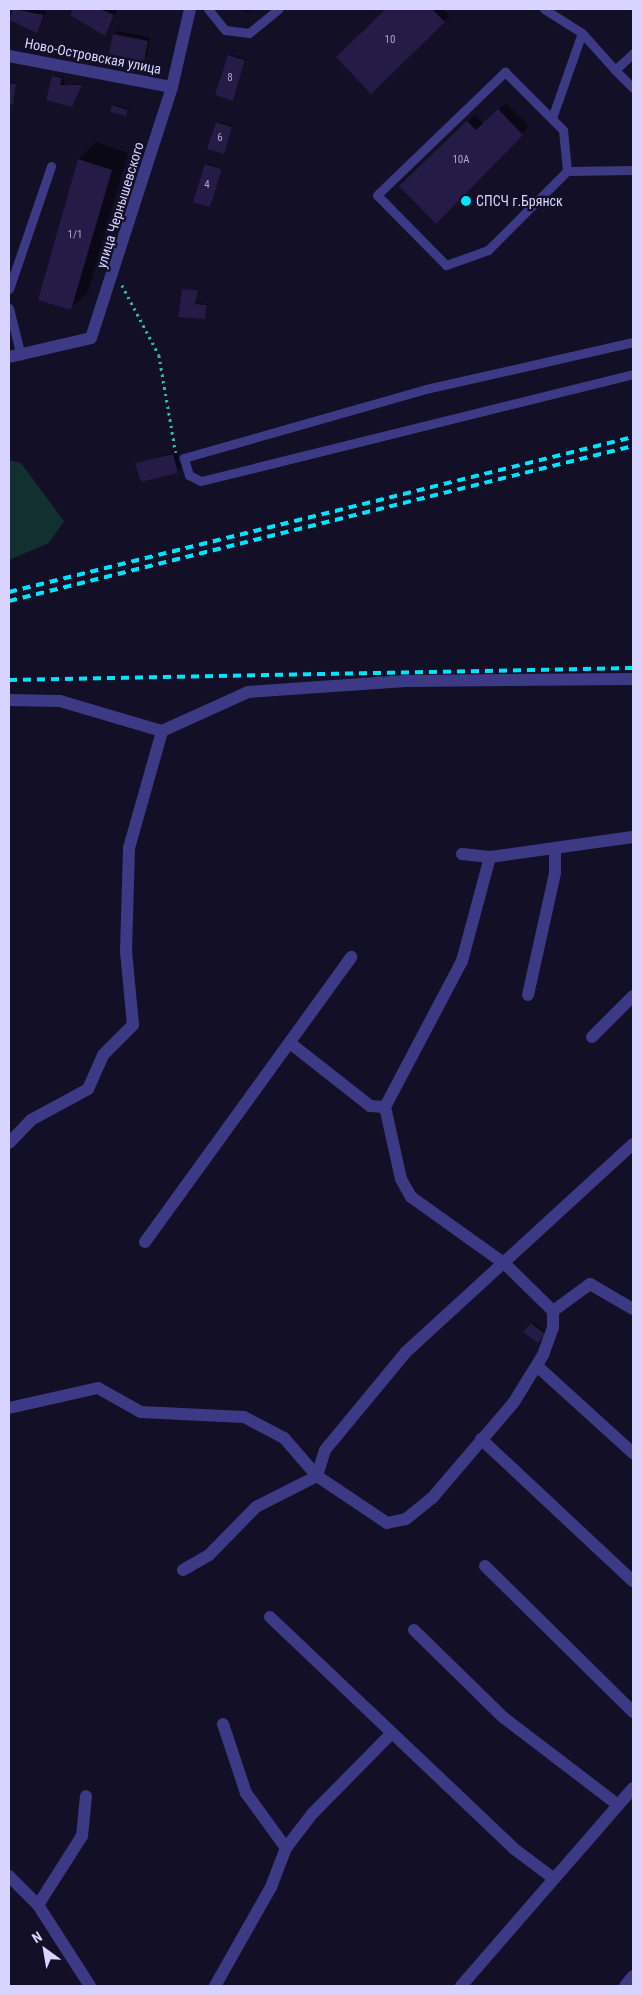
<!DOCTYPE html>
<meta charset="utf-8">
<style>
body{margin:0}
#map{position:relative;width:642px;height:1995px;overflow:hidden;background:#130f26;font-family:"Roboto Condensed",sans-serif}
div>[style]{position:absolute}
.green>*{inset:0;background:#12302f}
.shadow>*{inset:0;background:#0007}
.building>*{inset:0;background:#241b47}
.path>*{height:2.5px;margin-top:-1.25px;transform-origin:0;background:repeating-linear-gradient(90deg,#2fb8b0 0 2.5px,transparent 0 6.5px)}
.lane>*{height:9px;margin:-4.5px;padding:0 4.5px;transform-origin:4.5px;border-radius:4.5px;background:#3d3a85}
.street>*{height:12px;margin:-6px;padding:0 6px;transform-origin:6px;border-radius:6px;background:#3d3a85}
.rail>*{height:4px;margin-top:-2px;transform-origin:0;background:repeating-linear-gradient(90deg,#00e5ff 0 8px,transparent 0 14px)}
.dots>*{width:14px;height:14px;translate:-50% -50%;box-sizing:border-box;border:2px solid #130f26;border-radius:50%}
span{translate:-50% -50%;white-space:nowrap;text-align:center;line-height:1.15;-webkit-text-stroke:4.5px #130f26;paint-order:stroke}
.number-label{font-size:11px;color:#aca6d1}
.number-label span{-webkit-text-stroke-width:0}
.street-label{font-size:14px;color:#d9d4ff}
.poi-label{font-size:14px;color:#d9d4ff}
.left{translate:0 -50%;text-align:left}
.frame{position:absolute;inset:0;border:10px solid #d9d4ff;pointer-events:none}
.north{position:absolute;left:20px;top:1925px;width:50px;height:50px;-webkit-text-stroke:4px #130f26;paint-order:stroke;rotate:328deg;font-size:14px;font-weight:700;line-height:20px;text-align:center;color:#d9d4ff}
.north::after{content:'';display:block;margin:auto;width:18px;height:22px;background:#d9d4ff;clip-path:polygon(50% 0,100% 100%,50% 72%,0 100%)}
</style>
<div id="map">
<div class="green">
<div style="clip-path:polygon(9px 460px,21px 463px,64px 521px,49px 543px,9px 560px)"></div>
</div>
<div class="shadow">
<div style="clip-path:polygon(14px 9px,37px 9px,47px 12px,37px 31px,10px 20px)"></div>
<div style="clip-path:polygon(74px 9px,110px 9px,117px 11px,105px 34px,71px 15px)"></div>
<div style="clip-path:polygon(242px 9px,252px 9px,246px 13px)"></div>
<div style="clip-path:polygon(388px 9px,443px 9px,450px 16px,371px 92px,337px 57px)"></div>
<div style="clip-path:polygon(118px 31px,150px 37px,147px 56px,143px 59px,114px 34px)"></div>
<div style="clip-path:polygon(230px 54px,246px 59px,234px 98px,229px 56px)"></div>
<div style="clip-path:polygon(53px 76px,63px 77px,65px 85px,82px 84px,73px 104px,47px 99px)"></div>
<div style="clip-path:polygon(9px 82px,16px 83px,12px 104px,9px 103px)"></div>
<div style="clip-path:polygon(506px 103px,529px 126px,436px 222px,401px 186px,475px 115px,484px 124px)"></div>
<div style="clip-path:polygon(114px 104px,129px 109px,127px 114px,113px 106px)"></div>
<div style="clip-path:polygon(218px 121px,233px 126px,223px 153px,217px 123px)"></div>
<div style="clip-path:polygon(96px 142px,128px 153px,88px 292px,70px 309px,79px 159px)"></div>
<div style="clip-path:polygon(207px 163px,222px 168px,210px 205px,206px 165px)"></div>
<div style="clip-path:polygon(198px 289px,196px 303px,208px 304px,205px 318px,183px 290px)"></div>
<div style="clip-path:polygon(176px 451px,181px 468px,177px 472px,137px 464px)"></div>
<div style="clip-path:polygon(533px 1322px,545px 1332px,538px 1342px,525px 1332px)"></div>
</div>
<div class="building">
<div style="clip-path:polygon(13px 9px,44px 15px,37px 33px,9px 20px)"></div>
<div style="clip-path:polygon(73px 9px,100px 9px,114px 15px,105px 36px,70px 15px)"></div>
<div style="clip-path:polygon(386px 9px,432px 9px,445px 22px,371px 94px,336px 57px)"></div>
<div style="clip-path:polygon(113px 34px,148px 41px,144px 61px,109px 54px)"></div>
<div style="clip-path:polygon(228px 55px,245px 60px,233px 101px,215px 95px)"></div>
<div style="clip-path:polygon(52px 76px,62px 78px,60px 85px,82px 85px,72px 107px,46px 100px)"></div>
<div style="clip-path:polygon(9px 83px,16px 84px,13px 105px,9px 104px)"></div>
<div style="clip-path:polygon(112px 105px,128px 110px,126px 116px,110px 112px)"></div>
<div style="clip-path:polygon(498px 109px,523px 135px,436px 224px,399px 186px,467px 121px,476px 130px)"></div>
<div style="clip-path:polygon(216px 122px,232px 127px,224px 154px,207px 149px)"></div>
<div style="clip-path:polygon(78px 159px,112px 170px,71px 310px,38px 300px)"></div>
<div style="clip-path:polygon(205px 164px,222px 169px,210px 207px,193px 202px)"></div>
<div style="clip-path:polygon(182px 289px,198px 290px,195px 304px,207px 305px,205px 319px,178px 317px)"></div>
<div style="clip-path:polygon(173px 454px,178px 473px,141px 482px,135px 463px)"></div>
<div style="clip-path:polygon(531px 1323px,545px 1334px,538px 1343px,523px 1332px)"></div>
</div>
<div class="path">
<div style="left:122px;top:285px;width:79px;rotate:62.1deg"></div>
<div style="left:159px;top:355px;width:99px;rotate:80.2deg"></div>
</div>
<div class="lane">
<div style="left:208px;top:9px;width:27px;rotate:51deg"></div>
<div style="left:225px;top:30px;width:24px;rotate:7deg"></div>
<div style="left:249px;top:33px;width:38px;rotate:-39deg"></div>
<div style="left:544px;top:9px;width:45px;rotate:32.3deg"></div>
<div style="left:582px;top:33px;width:50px;rotate:48.3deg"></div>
<div style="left:615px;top:70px;width:25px;rotate:-43deg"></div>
<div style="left:615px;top:70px;width:25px;rotate:45deg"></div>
<div style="left:505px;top:72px;width:82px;rotate:45deg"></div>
<div style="left:563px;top:130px;width:41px;rotate:84.4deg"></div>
<div style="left:567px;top:171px;width:112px;rotate:135deg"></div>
<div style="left:488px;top:250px;width:45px;rotate:160.3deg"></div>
<div style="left:446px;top:265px;width:98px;rotate:-134.6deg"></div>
<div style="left:377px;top:195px;width:178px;rotate:-43.9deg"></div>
<div style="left:552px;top:118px;width:90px;rotate:-70.6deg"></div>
<div style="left:567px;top:171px;width:66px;rotate:-0.9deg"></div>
<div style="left:9px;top:289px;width:130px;rotate:-71.1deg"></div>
<div style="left:9px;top:308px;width:49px;rotate:76deg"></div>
<div style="left:633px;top:342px;width:212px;rotate:167.2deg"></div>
<div style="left:426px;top:389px;width:252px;rotate:164.1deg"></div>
<div style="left:184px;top:458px;width:18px;rotate:74deg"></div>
<div style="left:189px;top:475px;width:13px;rotate:27deg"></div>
<div style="left:201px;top:481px;width:445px;rotate:-13.9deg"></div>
</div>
<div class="street">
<div style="left:9px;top:56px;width:166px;rotate:10.8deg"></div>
<div style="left:9px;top:357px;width:84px;rotate:-13deg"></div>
<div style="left:91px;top:338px;width:264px;rotate:-72.1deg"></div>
<div style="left:172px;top:87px;width:80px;rotate:-77deg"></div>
<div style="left:9px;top:700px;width:51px;rotate:1.1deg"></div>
<div style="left:60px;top:701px;width:106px;rotate:16.4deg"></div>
<div style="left:162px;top:731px;width:94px;rotate:-24.4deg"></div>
<div style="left:248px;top:692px;width:158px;rotate:-4deg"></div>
<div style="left:406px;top:681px;width:227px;rotate:-0.5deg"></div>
<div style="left:462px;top:854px;width:28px;rotate:6deg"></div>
<div style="left:490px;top:857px;width:144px;rotate:-8deg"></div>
<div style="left:528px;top:995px;width:125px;rotate:-77.5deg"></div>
<div style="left:555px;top:873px;width:23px;rotate:-90deg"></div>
<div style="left:592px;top:1037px;width:58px;rotate:-45deg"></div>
<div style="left:290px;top:1043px;width:102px;rotate:38.2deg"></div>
<div style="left:370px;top:1106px;width:15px;rotate:4deg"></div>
<div style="left:9px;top:1143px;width:32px;rotate:-46deg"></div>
<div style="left:31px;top:1120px;width:65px;rotate:-28.5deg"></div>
<div style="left:88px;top:1089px;width:37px;rotate:-66deg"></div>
<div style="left:103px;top:1055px;width:42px;rotate:-45deg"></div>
<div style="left:133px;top:1025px;width:74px;rotate:-95.4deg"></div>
<div style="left:126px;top:951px;width:103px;rotate:-88.3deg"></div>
<div style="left:129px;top:848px;width:122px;rotate:-74.2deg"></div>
<div style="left:145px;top:1242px;width:352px;rotate:-54.1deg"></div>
<div style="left:553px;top:1311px;width:46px;rotate:-36.1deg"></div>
<div style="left:590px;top:1284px;width:50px;rotate:30.2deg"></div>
<div style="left:537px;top:1366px;width:130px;rotate:42.2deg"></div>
<div style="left:9px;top:1408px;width:91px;rotate:-12.7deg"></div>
<div style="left:98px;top:1388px;width:49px;rotate:29.2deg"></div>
<div style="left:141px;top:1412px;width:103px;rotate:2.8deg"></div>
<div style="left:244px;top:1417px;width:45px;rotate:27.7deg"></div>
<div style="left:284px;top:1438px;width:50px;rotate:49deg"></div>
<div style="left:317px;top:1476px;width:84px;rotate:33.9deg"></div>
<div style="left:387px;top:1523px;width:19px;rotate:-12deg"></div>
<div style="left:406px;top:1519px;width:35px;rotate:-39deg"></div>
<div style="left:433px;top:1497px;width:125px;rotate:-49.5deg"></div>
<div style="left:514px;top:1402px;width:55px;rotate:-58.3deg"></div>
<div style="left:543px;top:1355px;width:29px;rotate:-70deg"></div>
<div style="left:553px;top:1328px;width:17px;rotate:-90deg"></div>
<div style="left:553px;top:1311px;width:67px;rotate:-135.6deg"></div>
<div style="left:505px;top:1264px;width:115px;rotate:-144.5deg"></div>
<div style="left:411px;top:1197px;width:21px;rotate:-119deg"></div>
<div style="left:401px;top:1179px;width:74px;rotate:-102.5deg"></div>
<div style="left:385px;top:1107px;width:165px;rotate:-62.2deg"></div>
<div style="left:462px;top:961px;width:108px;rotate:-74.9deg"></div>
<div style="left:481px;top:1439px;width:208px;rotate:43.1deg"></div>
<div style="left:485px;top:1566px;width:208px;rotate:44.6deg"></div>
<div style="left:183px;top:1570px;width:30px;rotate:-30deg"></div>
<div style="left:209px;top:1555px;width:67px;rotate:-45.6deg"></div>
<div style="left:256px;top:1507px;width:68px;rotate:-26.9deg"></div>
<div style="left:317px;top:1476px;width:27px;rotate:-73deg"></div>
<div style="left:325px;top:1450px;width:127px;rotate:-50.4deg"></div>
<div style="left:406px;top:1352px;width:308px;rotate:-42.5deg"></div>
<div style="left:270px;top:1617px;width:335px;rotate:43.5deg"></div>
<div style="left:513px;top:1848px;width:50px;rotate:36.9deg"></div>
<div style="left:414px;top:1630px;width:126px;rotate:44.4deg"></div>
<div style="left:504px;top:1718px;width:143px;rotate:37.3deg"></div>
<div style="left:223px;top:1724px;width:73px;rotate:71.6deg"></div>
<div style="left:246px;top:1793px;width:68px;rotate:54deg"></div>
<div style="left:9px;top:1876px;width:41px;rotate:45deg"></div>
<div style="left:38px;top:1905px;width:96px;rotate:57.3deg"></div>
<div style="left:38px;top:1905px;width:82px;rotate:-57.5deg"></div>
<div style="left:82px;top:1836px;width:40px;rotate:-84.3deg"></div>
<div style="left:215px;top:1986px;width:114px;rotate:-60.5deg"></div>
<div style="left:271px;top:1887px;width:42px;rotate:-69deg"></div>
<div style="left:286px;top:1848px;width:43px;rotate:-52.6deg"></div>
<div style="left:312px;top:1814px;width:112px;rotate:-45.4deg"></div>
<div style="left:461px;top:1986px;width:262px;rotate:-49deg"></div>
<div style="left:625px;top:1986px;width:13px;rotate:-51deg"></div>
</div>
<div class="rail">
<div style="left:9px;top:592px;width:643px;rotate:-13.95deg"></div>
<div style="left:9px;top:601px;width:643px;rotate:-13.95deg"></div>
<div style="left:9px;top:680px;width:624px;rotate:-1.1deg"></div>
</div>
<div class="dots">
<div style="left:466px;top:201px;background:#00e5ff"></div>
</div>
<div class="number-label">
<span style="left:390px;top:40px">10</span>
<span style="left:230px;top:78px">8</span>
<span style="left:220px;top:138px">6</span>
<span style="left:461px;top:160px">10А</span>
<span style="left:207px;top:185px">4</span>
<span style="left:75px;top:235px">1/1</span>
</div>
<div class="street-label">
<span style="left:93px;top:56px;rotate:11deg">Ново-Островская улица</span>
<span style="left:120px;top:205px;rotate:-73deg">улица Чернышевского</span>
</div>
<div class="poi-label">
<span class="left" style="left:476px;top:201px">СПСЧ г.Брянск</span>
</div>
<div class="frame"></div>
<div class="north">N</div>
</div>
